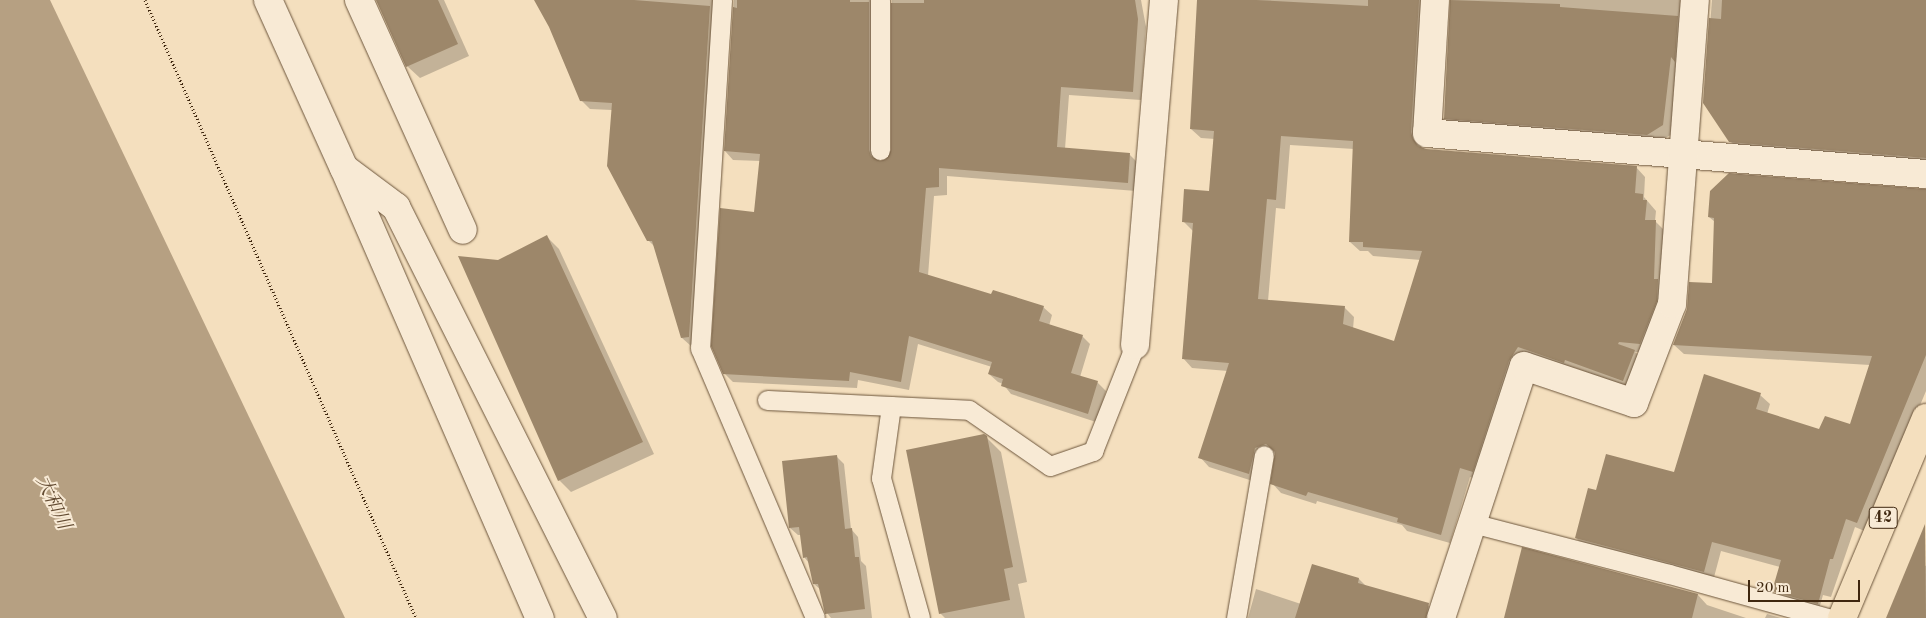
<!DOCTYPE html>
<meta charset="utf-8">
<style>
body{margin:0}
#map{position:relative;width:1926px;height:618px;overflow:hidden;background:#f4dfbe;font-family:"Old Standard TT","Noto Serif JP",serif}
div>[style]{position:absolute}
.water>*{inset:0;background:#b6a082}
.shadow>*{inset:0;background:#0003}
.building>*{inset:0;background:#9d876a}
.path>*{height:3px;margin-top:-1.5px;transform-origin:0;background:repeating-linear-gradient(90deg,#3f270f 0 1px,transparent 0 3.5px)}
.roads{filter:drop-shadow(0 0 1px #6c553b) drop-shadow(0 0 1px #6c553b)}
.service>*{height:19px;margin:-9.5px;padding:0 9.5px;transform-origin:9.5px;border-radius:9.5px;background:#f8ead5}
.minor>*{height:28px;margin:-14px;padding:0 14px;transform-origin:14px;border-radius:14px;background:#f8ead5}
.primary>*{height:28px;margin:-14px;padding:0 14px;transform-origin:14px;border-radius:14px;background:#f4dfbe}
span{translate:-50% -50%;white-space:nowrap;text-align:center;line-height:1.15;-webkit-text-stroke:4px #f8ead5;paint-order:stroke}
.shield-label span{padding:1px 4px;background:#f8ead5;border:1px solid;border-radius:4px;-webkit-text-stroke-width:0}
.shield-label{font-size:16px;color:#3f270f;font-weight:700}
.water-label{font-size:19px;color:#634b32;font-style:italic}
.scale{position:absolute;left:1748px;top:580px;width:112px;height:22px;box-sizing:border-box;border:2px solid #3f270f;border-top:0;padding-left:6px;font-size:15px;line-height:18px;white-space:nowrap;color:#3f270f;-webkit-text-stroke:4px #f8ead5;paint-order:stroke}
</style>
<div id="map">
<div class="water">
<div style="clip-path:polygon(0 0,50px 0,345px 618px,0 618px)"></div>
</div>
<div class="shadow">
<div style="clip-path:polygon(378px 0,444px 0,469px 56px,420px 78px,407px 66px)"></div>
<div style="clip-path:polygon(536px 0,724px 0,697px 345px,691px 346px,682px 338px,655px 247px,648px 240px,612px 110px,590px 109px,581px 100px,550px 26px)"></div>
<div style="clip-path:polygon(734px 0,882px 0,877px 9px,877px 160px,881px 163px,890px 157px,892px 150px,892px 0,1141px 0,1146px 27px,1141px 100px,1069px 95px,1065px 149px,1129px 154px,1138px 163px,1136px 191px,947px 176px,947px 195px,934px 196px,928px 276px,992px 296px,1043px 307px,1052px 315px,1049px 326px,1082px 336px,1090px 344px,1080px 377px,1097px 382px,1106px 391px,1096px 422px,1011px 394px,1003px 384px,998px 382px,989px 374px,992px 367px,918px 344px,909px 390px,858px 380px,857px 388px,733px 382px,724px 373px,755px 213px,761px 161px,733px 160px,725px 151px)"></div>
<div style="clip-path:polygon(evenodd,1199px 0,1432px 0,1420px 142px,1422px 149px,1636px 167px,1645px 177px,1644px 197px,1656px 211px,1655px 221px,1665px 231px,1663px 286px,1649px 352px,1635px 352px,1644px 360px,1633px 389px,1575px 368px,1573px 372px,1528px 356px,1482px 481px,1470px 477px,1450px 543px,1407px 531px,1402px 525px,1317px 501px,1316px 504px,1281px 493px,1272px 483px,1276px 453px,1264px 458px,1259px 483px,1209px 467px,1200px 457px,1228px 371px,1192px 368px,1183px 358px,1193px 231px,1183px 221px,1211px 192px,1215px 139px,1201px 138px,1191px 129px,1199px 0,1290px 145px,1354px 149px,1350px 242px,1360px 251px,1368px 251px,1373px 256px,1421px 260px,1395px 342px,1353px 329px,1354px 317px,1344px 307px,1268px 301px,1276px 208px,1285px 209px,1290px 145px)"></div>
<div style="clip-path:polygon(1452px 0,1692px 0,1672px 134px,1656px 144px,1454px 128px,1445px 118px)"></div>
<div style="clip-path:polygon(1712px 0,1926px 0,1926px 166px,1740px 151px,1730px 141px,1704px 103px)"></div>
<div style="clip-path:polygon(1926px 191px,1926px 391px,1867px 532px,1855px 527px,1831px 597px,1823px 595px,1819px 609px,1783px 600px,1773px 590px,1780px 567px,1721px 551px,1713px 581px,1585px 547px,1576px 538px,1597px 491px,1674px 474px,1760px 395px,1770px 404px,1767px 414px,1820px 431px,1851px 426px,1870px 365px,1684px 354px,1674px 345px,1713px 284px,1715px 222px,1709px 217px)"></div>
<div style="clip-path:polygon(547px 237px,559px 249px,654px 454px,571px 492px,559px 480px,498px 261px)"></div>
<div style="clip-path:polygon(986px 437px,1001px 452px,1027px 582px,1018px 584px,1025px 618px,945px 618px,940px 613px)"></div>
<div style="clip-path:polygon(836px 456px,844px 464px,851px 529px,858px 537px,861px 561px,866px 566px,872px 618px,831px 618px,827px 613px,821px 590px,814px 584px,809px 563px,804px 557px,801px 535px,798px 535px,790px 528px)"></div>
<div style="clip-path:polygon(1912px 560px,1926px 566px,1926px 618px,1888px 618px)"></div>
<div style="clip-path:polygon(1313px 565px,1359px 579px,1366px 586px,1427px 604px,1436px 613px,1435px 618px,1248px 618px,1256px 589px,1301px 604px)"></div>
<div style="clip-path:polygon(1698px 595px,1707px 605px,1746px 618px,1505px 618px)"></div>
<div style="clip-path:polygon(1767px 614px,1781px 618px,1765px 618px)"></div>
</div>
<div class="building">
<div style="clip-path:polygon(376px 0,438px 0,458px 44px,406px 67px)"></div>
<div style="clip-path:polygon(534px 0,634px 0,710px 6px,689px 337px,681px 338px,652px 241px,647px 241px,607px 166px,612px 103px,580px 101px,549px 27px)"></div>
<div style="clip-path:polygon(737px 0,850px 0,850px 2px,869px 2px,869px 150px,871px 156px,880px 161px,886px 159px,891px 150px,891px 3px,924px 3px,924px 0,1135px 0,1138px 19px,1133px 92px,1061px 87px,1057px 147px,1130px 153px,1128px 183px,939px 168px,939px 187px,926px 188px,919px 272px,991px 294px,993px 290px,1044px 306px,1039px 321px,1083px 335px,1071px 373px,1098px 381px,1088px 414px,1001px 386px,1003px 379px,988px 374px,992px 362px,909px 336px,901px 382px,850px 372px,849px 381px,723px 374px,711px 346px,720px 208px,754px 212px,760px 154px,724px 151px,733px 7px,737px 8px)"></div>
<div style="clip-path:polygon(evenodd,1197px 0,1256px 0,1368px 6px,1368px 0,1419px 0,1411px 132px,1413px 139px,1418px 146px,1426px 149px,1637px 166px,1635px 193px,1643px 194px,1643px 200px,1647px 200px,1645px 220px,1656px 220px,1654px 279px,1658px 279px,1657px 301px,1640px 344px,1619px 342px,1618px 344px,1635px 350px,1623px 381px,1565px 360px,1564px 363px,1518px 347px,1509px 361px,1473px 472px,1460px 468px,1441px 535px,1397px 522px,1398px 518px,1308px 492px,1306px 496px,1270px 484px,1275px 452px,1266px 444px,1255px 448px,1249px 474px,1198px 458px,1229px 363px,1182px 359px,1193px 223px,1182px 222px,1184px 189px,1209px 191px,1214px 131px,1190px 129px,1197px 0,1281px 136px,1353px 141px,1349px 242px,1363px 242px,1363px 247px,1422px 251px,1394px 341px,1343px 324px,1345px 306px,1258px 299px,1267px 199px,1276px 200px,1281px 136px)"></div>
<div style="clip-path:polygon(1450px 0,1560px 4px,1560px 7px,1678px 16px,1675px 62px,1671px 57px,1663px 125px,1647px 135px,1444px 119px)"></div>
<div style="clip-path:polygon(1722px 0,1926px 0,1926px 158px,1729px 142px,1703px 103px,1709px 18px,1721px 19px)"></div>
<div style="clip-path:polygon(1729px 173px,1926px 189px,1926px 355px,1857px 523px,1846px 519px,1833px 559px,1830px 559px,1818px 604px,1772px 591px,1781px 560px,1712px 542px,1704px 572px,1575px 538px,1588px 488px,1596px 490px,1606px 454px,1674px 472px,1704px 374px,1761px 393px,1756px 409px,1819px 429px,1825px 416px,1850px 424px,1872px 356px,1673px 345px,1687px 309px,1689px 282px,1712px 283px,1714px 218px,1708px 217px,1710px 191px)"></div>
<div style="clip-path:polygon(547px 235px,643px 442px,558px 481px,458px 256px,498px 260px)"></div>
<div style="clip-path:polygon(984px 434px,987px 436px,1013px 567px,1004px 569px,1010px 600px,939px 614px,906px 450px)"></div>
<div style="clip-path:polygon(837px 455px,845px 529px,852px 528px,855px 557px,859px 557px,865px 609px,825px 614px,818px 584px,813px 584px,807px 557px,803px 558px,799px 527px,789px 528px,782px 461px)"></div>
<div style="clip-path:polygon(1925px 524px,1926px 618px,1886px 618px)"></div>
<div style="clip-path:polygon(1522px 547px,1698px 594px,1692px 618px,1504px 618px)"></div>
<div style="clip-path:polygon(1312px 564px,1359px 578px,1358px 583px,1429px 603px,1426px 618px,1295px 618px)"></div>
</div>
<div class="path">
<div style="left:145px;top:0;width:675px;rotate:66.32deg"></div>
</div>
<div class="roads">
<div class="service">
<div style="left:722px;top:0;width:349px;rotate:93.6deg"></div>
<div style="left:700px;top:348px;width:293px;rotate:66.9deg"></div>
<div style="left:880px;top:150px;width:150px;rotate:-90deg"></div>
<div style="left:767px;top:400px;width:202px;rotate:2.8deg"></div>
<div style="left:969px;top:410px;width:98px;rotate:34.7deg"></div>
<div style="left:1050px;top:466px;width:46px;rotate:-19.2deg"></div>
<div style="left:1093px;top:451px;width:114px;rotate:-68.4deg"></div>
<div style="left:891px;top:406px;width:73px;rotate:97.9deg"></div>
<div style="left:881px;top:478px;width:145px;rotate:74.4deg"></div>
<div style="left:1472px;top:523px;width:203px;rotate:14.5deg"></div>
<div style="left:1669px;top:574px;width:165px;rotate:15.5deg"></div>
<div style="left:1236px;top:618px;width:165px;rotate:-80.3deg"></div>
</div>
<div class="minor">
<div style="left:268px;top:0;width:184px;rotate:65.7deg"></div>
<div style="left:344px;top:168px;width:491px;rotate:66.5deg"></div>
<div style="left:359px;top:0;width:252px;rotate:65.7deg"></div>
<div style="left:1435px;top:0;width:133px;rotate:93.4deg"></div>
<div style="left:1427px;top:133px;width:501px;rotate:4.7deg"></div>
<div style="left:345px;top:169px;width:64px;rotate:36.7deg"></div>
<div style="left:396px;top:207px;width:460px;rotate:63.3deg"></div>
<div style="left:1135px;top:345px;width:346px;rotate:-85.2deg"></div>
<div style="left:1441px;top:618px;width:265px;rotate:-71.8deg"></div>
<div style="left:1524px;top:366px;width:116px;rotate:18.6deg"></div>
<div style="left:1634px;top:403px;width:106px;rotate:-69deg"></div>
<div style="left:1672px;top:304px;width:305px;rotate:-85.7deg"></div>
</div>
<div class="primary">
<div style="left:1842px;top:618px;width:217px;rotate:-67.2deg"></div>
</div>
</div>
<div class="shield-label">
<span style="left:1883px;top:518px">42</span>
</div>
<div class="water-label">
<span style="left:52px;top:503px;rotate:65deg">大和川</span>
</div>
<div class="scale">20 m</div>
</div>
